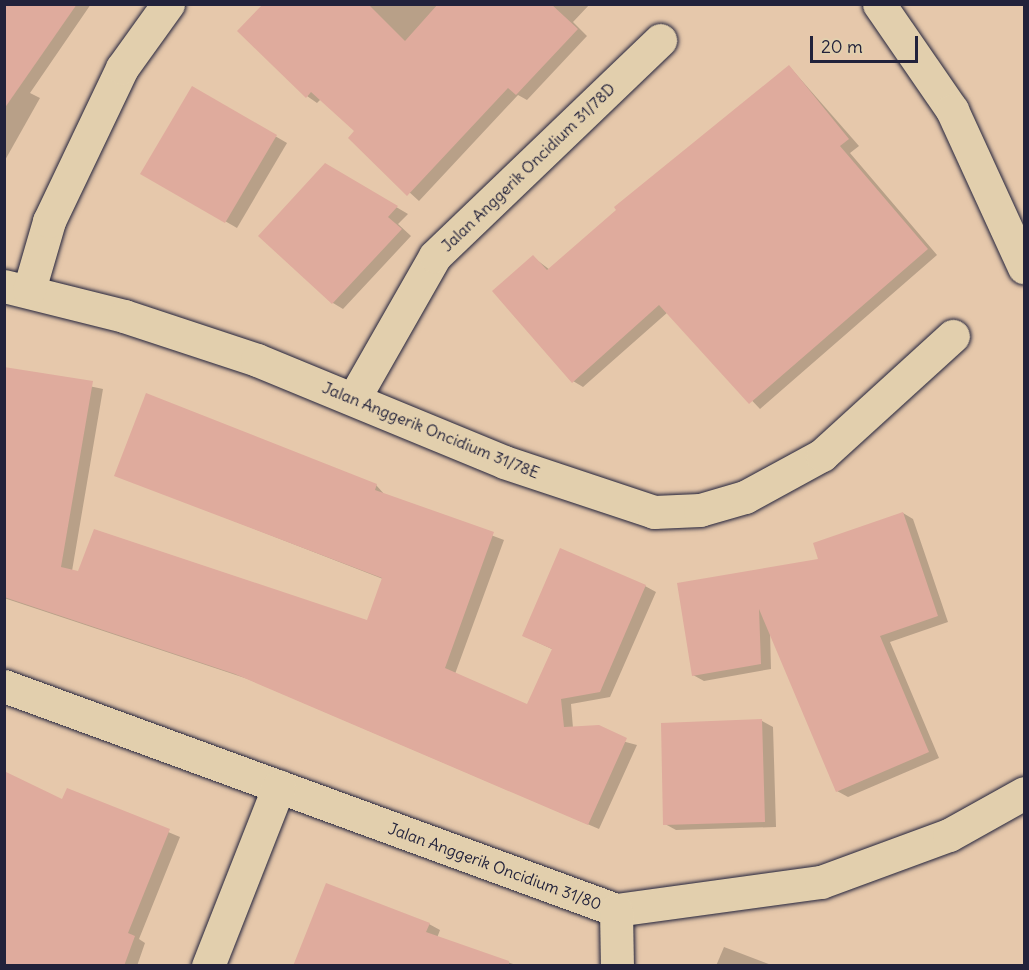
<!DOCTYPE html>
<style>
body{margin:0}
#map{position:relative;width:1029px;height:970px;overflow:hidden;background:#e6c8ab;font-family:Delius,sans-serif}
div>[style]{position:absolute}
.shadow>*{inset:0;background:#0003}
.building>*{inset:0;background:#dfab9d}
.roads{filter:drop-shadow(0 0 2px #22223b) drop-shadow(0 0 2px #22223b)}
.minor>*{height:33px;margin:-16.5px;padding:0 16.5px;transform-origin:16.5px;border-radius:16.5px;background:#e2cfad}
span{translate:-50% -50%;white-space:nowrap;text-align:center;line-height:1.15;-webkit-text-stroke:5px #e2cfad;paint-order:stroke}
.street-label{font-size:16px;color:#22223b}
.frame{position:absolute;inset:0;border:6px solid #22223b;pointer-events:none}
.scale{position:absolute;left:810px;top:36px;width:108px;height:27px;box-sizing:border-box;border:3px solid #22223b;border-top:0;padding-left:8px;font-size:18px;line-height:21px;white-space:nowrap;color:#22223b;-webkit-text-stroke:4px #e2cfad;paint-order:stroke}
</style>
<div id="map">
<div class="shadow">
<div style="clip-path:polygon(4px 4px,91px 4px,30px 93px,40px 98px,4px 162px)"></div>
<div style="clip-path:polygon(266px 4px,590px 4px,573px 22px,587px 36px,527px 100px,518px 95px,419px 201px,350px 138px,356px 131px,321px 99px,317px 103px,307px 96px)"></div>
<div style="clip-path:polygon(789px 66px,859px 146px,850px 153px,937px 255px,760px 409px,668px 312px,583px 387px,573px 381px,533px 257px,550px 270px)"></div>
<div style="clip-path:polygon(193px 88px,287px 143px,237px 228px,142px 173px)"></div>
<div style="clip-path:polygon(325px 165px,408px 214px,398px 224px,411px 236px,343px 309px,333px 303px)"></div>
<div style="clip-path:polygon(4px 368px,103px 389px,72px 571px,368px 622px,383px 579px,116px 475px,376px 485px,385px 495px,504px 540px,455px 674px,528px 706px,554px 650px,524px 636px,645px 586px,656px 592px,610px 697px,571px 704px,573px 728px,637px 745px,599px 829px,248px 679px,4px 598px)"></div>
<div style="clip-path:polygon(903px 513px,913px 519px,948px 622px,890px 642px,939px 758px,848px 797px,837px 791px,770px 631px,771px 669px,704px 681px,693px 675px,678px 584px,820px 560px)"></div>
<div style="clip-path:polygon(762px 721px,773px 727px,776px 827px,676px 830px,665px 824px)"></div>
<div style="clip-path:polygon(68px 790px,180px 837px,139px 939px,145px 943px,137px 966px,4px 966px)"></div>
<div style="clip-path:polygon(429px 924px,440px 930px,437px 938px,519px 966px,293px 966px)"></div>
<div style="clip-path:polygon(724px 947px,774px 966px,716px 966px)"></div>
</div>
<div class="building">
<div style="clip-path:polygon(4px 4px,77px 4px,4px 109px)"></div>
<div style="clip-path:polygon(263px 4px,368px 4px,405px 41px,438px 4px,551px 4px,578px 29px,516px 95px,508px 88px,407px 196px,348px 138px,354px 131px,311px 92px,306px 98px,237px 31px)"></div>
<div style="clip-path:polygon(789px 65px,849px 139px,840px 146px,928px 249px,749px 404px,659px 305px,572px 383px,492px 291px,533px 255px,547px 270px,616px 210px,614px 207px)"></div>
<div style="clip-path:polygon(192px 86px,277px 135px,225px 223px,140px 174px)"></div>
<div style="clip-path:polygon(325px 163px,398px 206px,388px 217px,402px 229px,332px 304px,258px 236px)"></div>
<div style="clip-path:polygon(4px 367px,93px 381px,61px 567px,78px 571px,94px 529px,367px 620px,382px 578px,114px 476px,146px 393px,377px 484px,375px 490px,494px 532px,445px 668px,527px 704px,552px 649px,522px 636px,560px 548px,646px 585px,600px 692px,561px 699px,564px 727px,599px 725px,627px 738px,588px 825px,235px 674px,4px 597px)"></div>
<div style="clip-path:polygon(903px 512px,938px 616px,880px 636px,929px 752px,836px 792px,759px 609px,761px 664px,692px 676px,677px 583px,818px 559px,813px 543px)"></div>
<div style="clip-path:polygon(762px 719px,765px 822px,663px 825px,661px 723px)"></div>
<div style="clip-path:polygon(4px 771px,62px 799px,67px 788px,170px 829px,128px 933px,135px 936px,124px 966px,4px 966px)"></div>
<div style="clip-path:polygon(326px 883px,430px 923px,426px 932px,509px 961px,509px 966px,293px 966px)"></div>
</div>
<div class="roads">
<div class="minor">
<div style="left:879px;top:4px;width:129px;rotate:55.4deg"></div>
<div style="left:952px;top:110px;width:173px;rotate:65.4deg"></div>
<div style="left:4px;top:286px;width:124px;rotate:14deg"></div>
<div style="left:124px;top:316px;width:140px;rotate:18.3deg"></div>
<div style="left:257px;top:360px;width:267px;rotate:22.4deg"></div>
<div style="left:504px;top:462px;width:158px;rotate:18.4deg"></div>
<div style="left:654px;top:512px;width:46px;rotate:-2.5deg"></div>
<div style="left:700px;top:510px;width:47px;rotate:-16.1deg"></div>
<div style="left:745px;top:497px;width:88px;rotate:-28.6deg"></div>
<div style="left:822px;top:455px;width:177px;rotate:-42.3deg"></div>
<div style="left:29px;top:290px;width:72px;rotate:-73.8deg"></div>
<div style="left:49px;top:221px;width:170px;rotate:-64.5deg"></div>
<div style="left:122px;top:68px;width:79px;rotate:-54.3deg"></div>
<div style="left:354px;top:398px;width:163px;rotate:-60.3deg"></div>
<div style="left:435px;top:256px;width:312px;rotate:-43.8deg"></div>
<div style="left:4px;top:686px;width:652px;rotate:20.1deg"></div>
<div style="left:616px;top:910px;width:207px;rotate:-7.8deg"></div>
<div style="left:821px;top:882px;width:136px;rotate:-20.2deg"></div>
<div style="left:949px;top:835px;width:86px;rotate:-29.2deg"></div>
<div style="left:616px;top:910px;width:56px;rotate:89deg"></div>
<div style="left:208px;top:966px;width:193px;rotate:-68.5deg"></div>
</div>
</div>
<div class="street-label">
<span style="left:528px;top:167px;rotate:-44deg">Jalan Anggerik Oncidium 31/78D</span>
<span style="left:431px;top:430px;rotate:22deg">Jalan Anggerik Oncidium 31/78E</span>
<span style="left:495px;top:866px;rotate:20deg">Jalan Anggerik Oncidium 31/80</span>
</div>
<div class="frame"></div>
<div class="scale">20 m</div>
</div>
